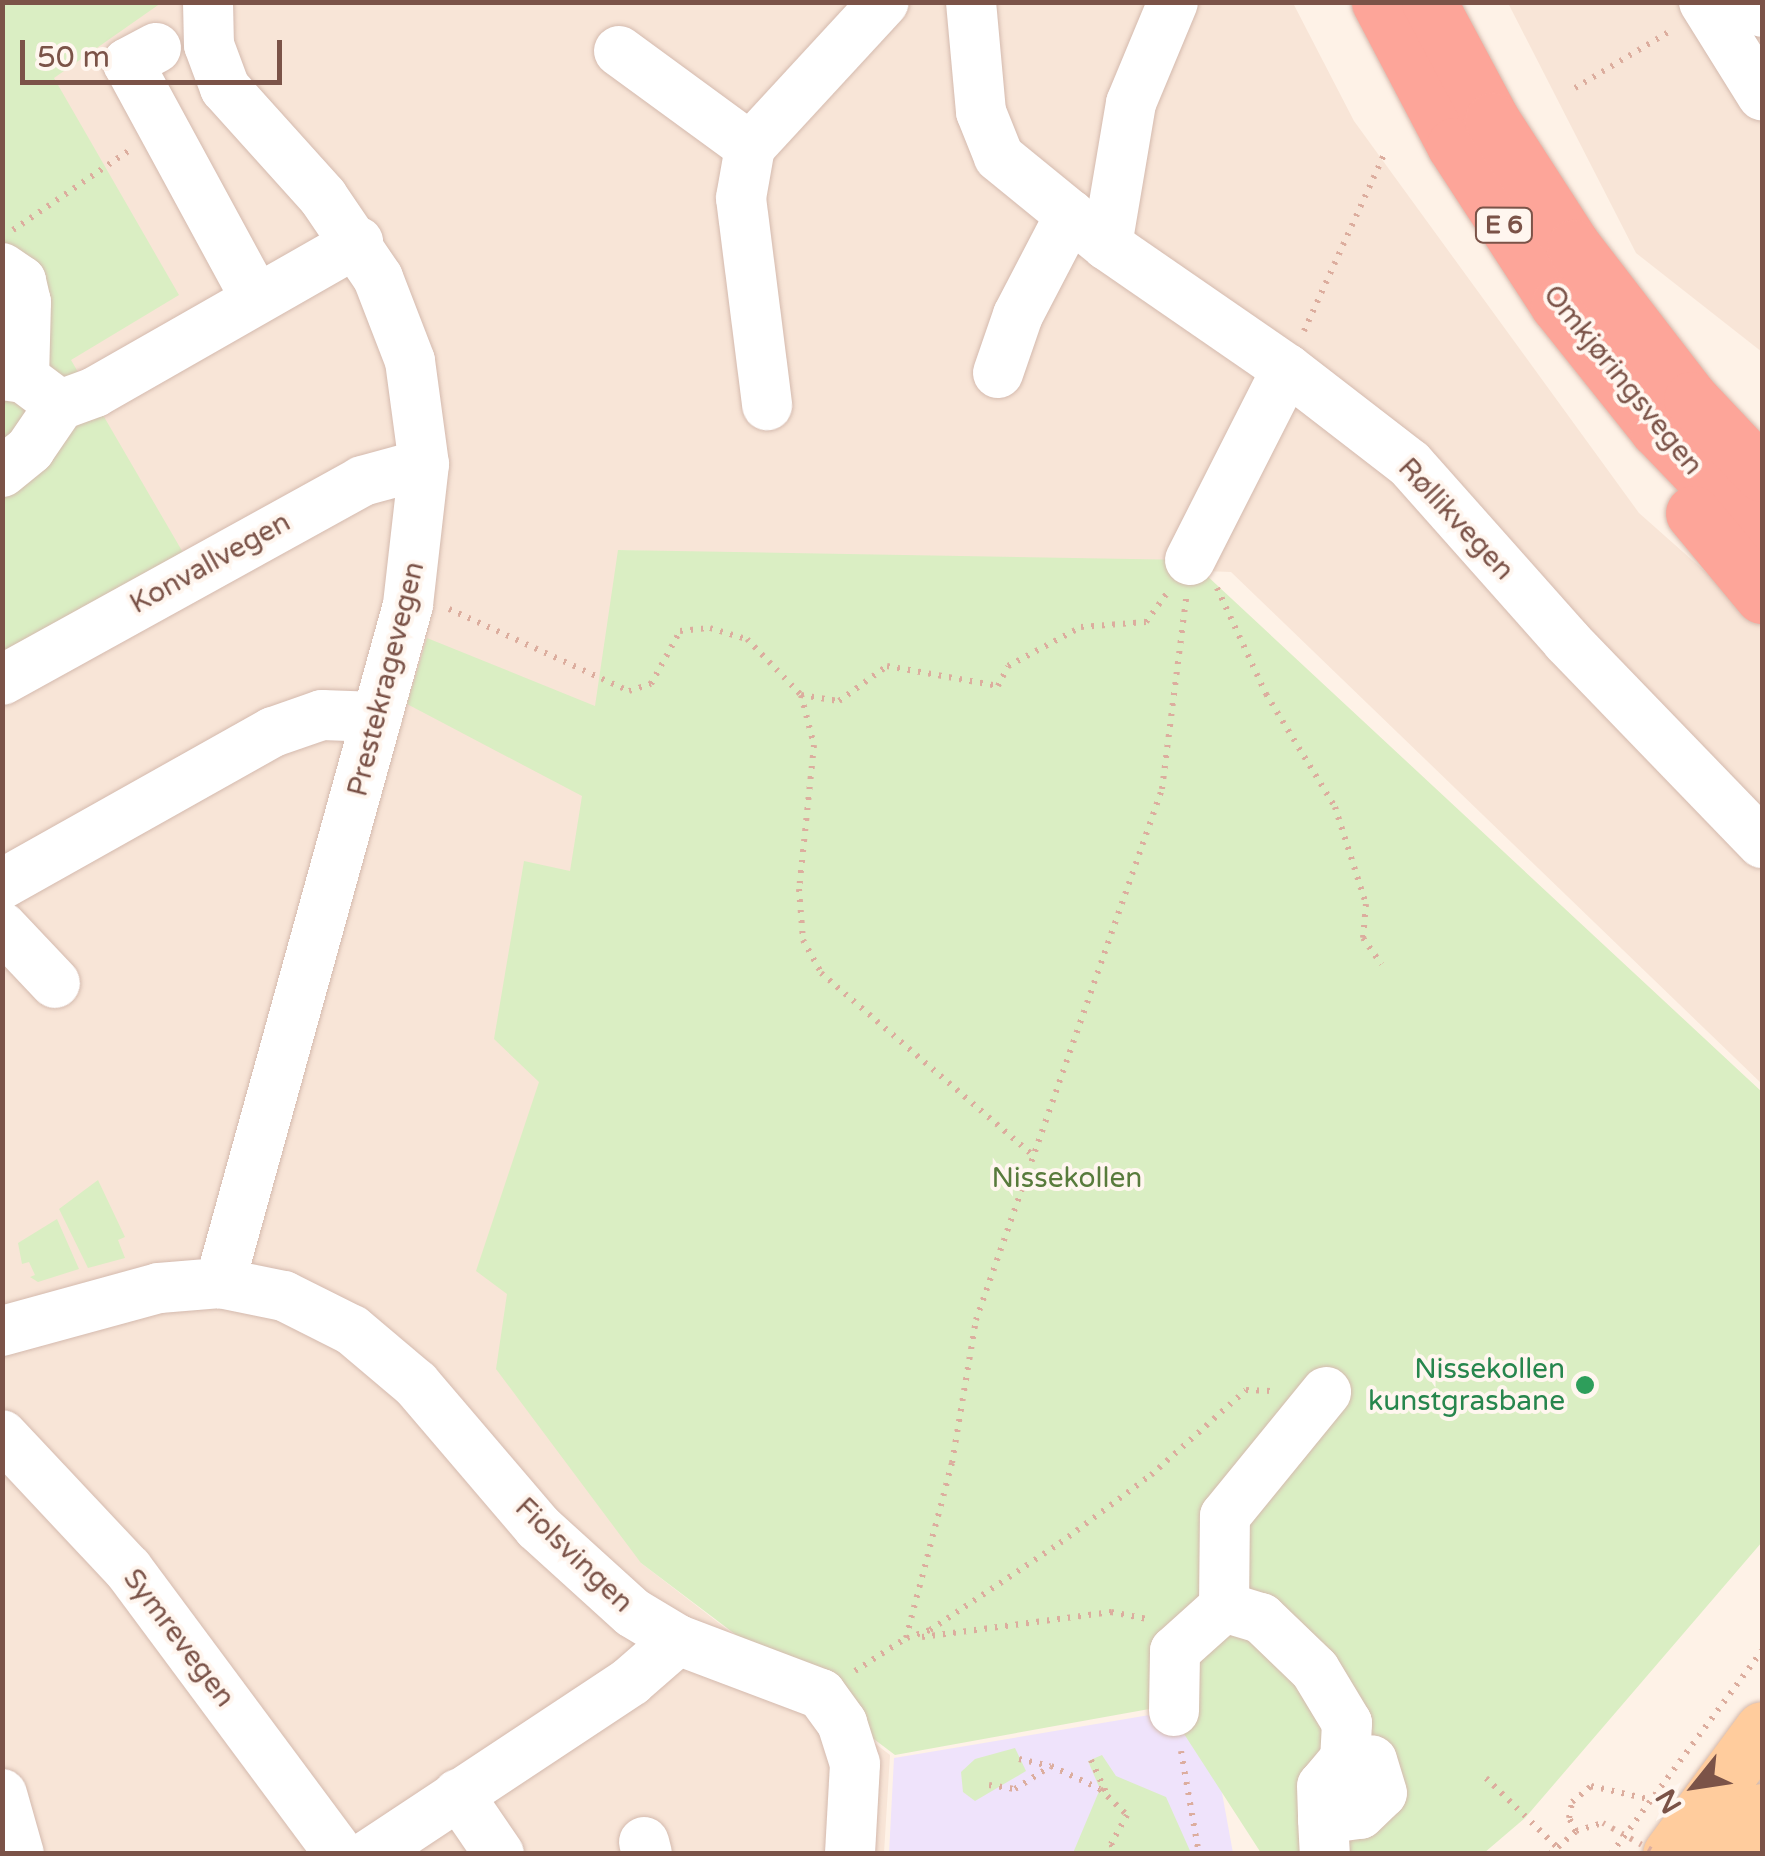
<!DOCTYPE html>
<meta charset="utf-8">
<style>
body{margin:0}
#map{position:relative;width:1765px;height:1856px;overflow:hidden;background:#fef2e7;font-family:"Varela Round",sans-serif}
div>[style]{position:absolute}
.residential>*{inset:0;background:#f8e5d7}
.education>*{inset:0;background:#efe3fb}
.green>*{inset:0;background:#daeec3}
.path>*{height:6px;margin-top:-3px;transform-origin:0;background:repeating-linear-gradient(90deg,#dcad9e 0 2.5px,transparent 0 10.5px)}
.roads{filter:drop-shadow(0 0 2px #d4baae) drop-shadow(0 0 2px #d4baae)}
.minor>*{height:50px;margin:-25px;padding:0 25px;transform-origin:25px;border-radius:25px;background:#fff}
.major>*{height:55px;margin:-27.5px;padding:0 27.5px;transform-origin:27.5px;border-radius:27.5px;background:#ffcc9d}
.highway>*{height:55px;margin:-27.5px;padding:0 27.5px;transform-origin:27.5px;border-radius:27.5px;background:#fda599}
.path-bridge>*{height:6px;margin-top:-3px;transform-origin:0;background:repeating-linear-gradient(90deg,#dcad9e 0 2.5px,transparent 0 10.5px)}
.dots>*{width:28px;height:28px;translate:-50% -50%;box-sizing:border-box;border:5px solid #fff6ef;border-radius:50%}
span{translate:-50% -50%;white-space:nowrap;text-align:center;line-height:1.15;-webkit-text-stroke:8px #fff6ef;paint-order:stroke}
.shield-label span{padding:2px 8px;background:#fff6ef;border:2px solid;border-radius:8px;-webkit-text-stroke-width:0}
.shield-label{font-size:25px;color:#7b5348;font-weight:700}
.street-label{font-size:28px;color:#7b5348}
.park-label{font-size:28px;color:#587b3c}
.leisure-label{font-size:28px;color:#27864d}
.right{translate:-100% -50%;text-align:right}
.frame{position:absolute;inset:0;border:5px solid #7b5348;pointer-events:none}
.north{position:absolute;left:1645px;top:1736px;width:100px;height:100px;-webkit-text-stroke:8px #fff6ef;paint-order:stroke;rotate:240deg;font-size:28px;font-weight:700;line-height:40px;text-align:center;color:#7b5348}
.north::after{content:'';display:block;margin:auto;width:35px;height:45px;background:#7b5348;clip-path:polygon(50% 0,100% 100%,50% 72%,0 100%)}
.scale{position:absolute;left:20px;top:40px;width:262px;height:45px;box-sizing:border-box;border:5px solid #7b5348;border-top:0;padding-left:12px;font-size:30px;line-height:35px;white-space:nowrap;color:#7b5348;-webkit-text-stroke:8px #fff6ef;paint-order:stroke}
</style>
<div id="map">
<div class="residential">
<div style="clip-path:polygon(2px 3px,1293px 3px,1354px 121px,1639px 513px,1762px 622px,1762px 1084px,1231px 572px,619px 550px,641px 1563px,890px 1755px,884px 1853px,3px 1853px)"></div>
<div style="clip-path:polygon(1508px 3px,1762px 3px,1762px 352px,1636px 253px)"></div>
</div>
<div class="education">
<div style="clip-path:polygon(1197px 1707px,1212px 1738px,1233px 1853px,889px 1854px,894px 1758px)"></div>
</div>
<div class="green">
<div style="clip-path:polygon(2px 3px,161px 3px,54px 78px,179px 295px,71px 360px,185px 556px,2px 663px)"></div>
<div style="clip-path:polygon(618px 550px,1190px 560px,1762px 1092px,1762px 1542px,1525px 1818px,1484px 1853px,1261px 1853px,1166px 1706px,895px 1755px,641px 1563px,496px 1369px,507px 1294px,476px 1271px,539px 1082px,494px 1039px,524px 861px,570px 871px,582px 796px,407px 704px,427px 638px,595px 706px)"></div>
<div style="clip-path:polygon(98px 1180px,125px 1237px,118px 1240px,125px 1258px,88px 1268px,59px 1209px)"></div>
<div style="clip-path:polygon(57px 1219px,79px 1269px,38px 1282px,30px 1277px,35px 1275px,29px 1262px,22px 1264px,18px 1243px)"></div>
<div style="clip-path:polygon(1015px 1748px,1026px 1771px,975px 1801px,963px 1792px,961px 1772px,975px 1759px)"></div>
<div style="clip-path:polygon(1102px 1755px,1116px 1776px,1166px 1797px,1191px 1853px,1073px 1853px,1100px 1789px,1088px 1761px)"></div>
</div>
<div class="path">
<div style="left:1575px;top:88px;width:113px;rotate:-30.9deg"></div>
<div style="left:13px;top:230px;width:142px;rotate:-34.4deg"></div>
<div style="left:1304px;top:331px;width:199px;rotate:-65.6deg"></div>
<div style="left:1217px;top:588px;width:117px;rotate:65.2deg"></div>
<div style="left:1266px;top:694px;width:132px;rotate:58.6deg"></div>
<div style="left:1335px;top:807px;width:102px;rotate:72.3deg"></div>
<div style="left:1366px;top:904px;width:34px;rotate:95deg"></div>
<div style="left:1363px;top:938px;width:32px;rotate:55deg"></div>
<div style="left:449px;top:609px;width:198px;rotate:24.5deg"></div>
<div style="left:629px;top:691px;width:23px;rotate:-18deg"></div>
<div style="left:651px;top:684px;width:60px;rotate:-61.3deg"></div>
<div style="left:680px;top:631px;width:30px;rotate:-6deg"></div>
<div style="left:710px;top:628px;width:39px;rotate:17deg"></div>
<div style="left:747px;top:639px;width:78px;rotate:46deg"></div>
<div style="left:801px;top:695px;width:38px;rotate:9deg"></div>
<div style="left:839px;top:701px;width:59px;rotate:-36.1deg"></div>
<div style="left:887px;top:666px;width:113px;rotate:10.2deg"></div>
<div style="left:998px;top:686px;width:22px;rotate:-63deg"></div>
<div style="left:1008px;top:666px;width:83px;rotate:-28.1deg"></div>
<div style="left:1081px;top:627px;width:65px;rotate:-4.4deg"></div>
<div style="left:1146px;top:622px;width:39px;rotate:-54deg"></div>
<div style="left:801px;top:695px;width:52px;rotate:75.4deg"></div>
<div style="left:814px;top:745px;width:145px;rotate:95.9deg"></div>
<div style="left:799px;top:889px;width:51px;rotate:85.5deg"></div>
<div style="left:803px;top:940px;width:38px;rotate:61deg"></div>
<div style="left:821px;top:973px;width:276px;rotate:40.7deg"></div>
<div style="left:922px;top:1637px;width:191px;rotate:-7.5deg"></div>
<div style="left:1111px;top:1612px;width:37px;rotate:11deg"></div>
<div style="left:907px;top:1638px;width:24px;rotate:-19deg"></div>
<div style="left:930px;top:1630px;width:156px;rotate:-33.8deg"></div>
<div style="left:1060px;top:1543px;width:114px;rotate:-36.8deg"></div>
<div style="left:1151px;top:1475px;width:127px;rotate:-41.8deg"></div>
<div style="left:1246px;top:1390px;width:31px;rotate:2deg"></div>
<div style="left:855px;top:1671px;width:61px;rotate:-32.9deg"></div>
<div style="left:906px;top:1638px;width:181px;rotate:-75.3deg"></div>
<div style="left:952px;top:1463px;width:145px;rotate:-80.5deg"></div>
<div style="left:976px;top:1320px;width:563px;rotate:-70.7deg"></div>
<div style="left:1162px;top:789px;width:193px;rotate:-82.8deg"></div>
<div style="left:1181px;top:1751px;width:105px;rotate:80.1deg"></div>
<div style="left:1019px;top:1759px;width:32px;rotate:13deg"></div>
<div style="left:1091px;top:1760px;width:35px;rotate:65deg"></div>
<div style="left:1486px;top:1778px;width:99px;rotate:44.2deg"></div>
<div style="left:989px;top:1785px;width:26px;rotate:9deg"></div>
<div style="left:1015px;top:1789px;width:43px;rotate:-32.6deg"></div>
<div style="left:1051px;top:1766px;width:54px;rotate:25.1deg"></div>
<div style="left:1100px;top:1789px;width:37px;rotate:44deg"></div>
<div style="left:1127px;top:1815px;width:33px;rotate:119deg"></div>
<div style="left:1111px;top:1844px;width:12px;rotate:59deg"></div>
<div style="left:1576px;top:1831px;width:15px;rotate:-118deg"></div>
<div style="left:1569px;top:1818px;width:16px;rotate:-79deg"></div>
<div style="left:1572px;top:1802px;width:25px;rotate:-40deg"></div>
<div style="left:1591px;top:1786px;width:58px;rotate:12.8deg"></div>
<div style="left:1611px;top:1854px;width:253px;rotate:-53.4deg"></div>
</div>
<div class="roads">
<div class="minor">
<div style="left:208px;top:2px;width:43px;rotate:88.7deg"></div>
<div style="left:209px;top:45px;width:46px;rotate:69.6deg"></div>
<div style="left:225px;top:88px;width:147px;rotate:48deg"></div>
<div style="left:323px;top:197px;width:98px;rotate:55.8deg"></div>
<div style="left:378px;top:278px;width:89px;rotate:68.9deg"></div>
<div style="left:410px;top:361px;width:104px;rotate:82.3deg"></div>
<div style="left:424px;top:464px;width:142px;rotate:96.5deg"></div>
<div style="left:408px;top:605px;width:704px;rotate:105.5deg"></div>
<div style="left:971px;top:2px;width:110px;rotate:84.8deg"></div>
<div style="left:981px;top:112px;width:48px;rotate:68.2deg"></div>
<div style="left:999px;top:157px;width:139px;rotate:39.2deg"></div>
<div style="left:1107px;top:245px;width:219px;rotate:34.6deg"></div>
<div style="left:1287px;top:369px;width:155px;rotate:37.7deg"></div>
<div style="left:1410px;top:464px;width:237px;rotate:48.4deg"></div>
<div style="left:1567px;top:641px;width:281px;rotate:46deg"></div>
<div style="left:1704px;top:2px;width:110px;rotate:58.1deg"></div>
<div style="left:1757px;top:2px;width:11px;rotate:63deg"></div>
<div style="left:156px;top:48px;width:32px;rotate:152deg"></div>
<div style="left:128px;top:63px;width:266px;rotate:61.5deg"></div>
<div style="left:619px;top:51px;width:162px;rotate:36.2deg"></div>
<div style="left:750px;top:147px;width:52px;rotate:100deg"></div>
<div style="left:741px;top:198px;width:209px;rotate:82.8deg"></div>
<div style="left:750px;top:147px;width:197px;rotate:-47.3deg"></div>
<div style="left:1107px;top:245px;width:144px;rotate:-80.4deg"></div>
<div style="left:1131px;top:103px;width:109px;rotate:-67.4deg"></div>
<div style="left:2px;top:268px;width:23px;rotate:34deg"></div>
<div style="left:21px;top:281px;width:22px;rotate:77deg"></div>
<div style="left:26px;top:302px;width:76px;rotate:91.5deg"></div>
<div style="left:998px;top:373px;width:61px;rotate:-71deg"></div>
<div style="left:1018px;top:315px;width:113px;rotate:-62.5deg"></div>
<div style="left:2px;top:375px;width:22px;rotate:8deg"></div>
<div style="left:24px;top:378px;width:45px;rotate:36.9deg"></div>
<div style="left:60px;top:405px;width:37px;rotate:-20deg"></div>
<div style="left:95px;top:392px;width:303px;rotate:-29.7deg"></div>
<div style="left:2px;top:472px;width:36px;rotate:-39deg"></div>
<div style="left:30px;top:449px;width:53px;rotate:-55.7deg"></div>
<div style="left:1190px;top:560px;width:214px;rotate:-63.1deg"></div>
<div style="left:2px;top:680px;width:411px;rotate:-28.9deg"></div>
<div style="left:362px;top:481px;width:64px;rotate:-15.3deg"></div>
<div style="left:2px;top:884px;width:311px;rotate:-29.3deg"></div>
<div style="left:273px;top:732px;width:52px;rotate:-19.1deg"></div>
<div style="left:322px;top:715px;width:55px;rotate:2.1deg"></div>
<div style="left:2px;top:927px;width:77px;rotate:46.6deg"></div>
<div style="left:2px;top:1331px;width:163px;rotate:-15.3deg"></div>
<div style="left:159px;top:1288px;width:61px;rotate:-4.7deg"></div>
<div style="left:220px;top:1283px;width:65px;rotate:11.5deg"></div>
<div style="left:284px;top:1296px;width:76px;rotate:26.6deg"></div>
<div style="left:352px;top:1330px;width:84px;rotate:40.2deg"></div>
<div style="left:416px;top:1384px;width:188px;rotate:49.5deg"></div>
<div style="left:538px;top:1527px;width:128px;rotate:42.2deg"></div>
<div style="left:633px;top:1613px;width:52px;rotate:31deg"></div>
<div style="left:678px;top:1640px;width:153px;rotate:20.7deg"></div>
<div style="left:821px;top:1694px;width:36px;rotate:54deg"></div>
<div style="left:842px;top:1723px;width:43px;rotate:72.4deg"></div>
<div style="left:855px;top:1764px;width:90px;rotate:93.2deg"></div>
<div style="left:2px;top:1435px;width:184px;rotate:46.8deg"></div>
<div style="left:128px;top:1569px;width:355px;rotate:53.4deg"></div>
<div style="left:1224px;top:1607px;width:39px;rotate:17deg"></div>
<div style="left:1261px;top:1618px;width:75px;rotate:43.9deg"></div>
<div style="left:1315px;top:1670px;width:62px;rotate:58.9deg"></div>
<div style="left:1347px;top:1723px;width:36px;rotate:93deg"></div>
<div style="left:1174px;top:1711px;width:60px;rotate:-89deg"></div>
<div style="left:1175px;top:1651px;width:66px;rotate:-41.9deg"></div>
<div style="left:1224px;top:1607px;width:91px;rotate:-89.4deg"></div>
<div style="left:1225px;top:1516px;width:160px;rotate:-50.8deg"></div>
<div style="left:2px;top:1794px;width:62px;rotate:74.2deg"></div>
<div style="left:458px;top:1794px;width:73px;rotate:55.7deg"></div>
<div style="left:1323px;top:1819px;width:37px;rotate:-8deg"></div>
<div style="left:1360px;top:1814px;width:30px;rotate:-44deg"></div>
<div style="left:1382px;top:1793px;width:34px;rotate:-107deg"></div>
<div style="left:1372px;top:1761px;width:27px;rotate:-176deg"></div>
<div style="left:1345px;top:1759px;width:35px;rotate:130deg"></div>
<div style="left:1322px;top:1786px;width:33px;rotate:88deg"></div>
<div style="left:1323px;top:1819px;width:35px;rotate:87deg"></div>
<div style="left:644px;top:1842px;width:12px;rotate:76deg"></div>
<div style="left:370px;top:1854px;width:313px;rotate:-33.5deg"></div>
<div style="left:631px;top:1681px;width:62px;rotate:-41.1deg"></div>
</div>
<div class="major">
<div style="left:1670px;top:1854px;width:155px;rotate:-53.6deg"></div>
<div style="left:1733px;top:1854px;width:52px;rotate:-56deg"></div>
</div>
<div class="highway">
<div style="left:1379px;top:2px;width:161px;rotate:62.3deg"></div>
<div style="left:1454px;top:145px;width:191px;rotate:57deg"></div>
<div style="left:1558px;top:305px;width:159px;rotate:51.4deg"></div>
<div style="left:1657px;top:429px;width:151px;rotate:46.1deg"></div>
<div style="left:1429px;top:2px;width:134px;rotate:61.9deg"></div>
<div style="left:1492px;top:120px;width:151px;rotate:57.2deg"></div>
<div style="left:1574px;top:247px;width:192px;rotate:52.4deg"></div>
<div style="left:1691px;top:399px;width:103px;rotate:46.6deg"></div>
<div style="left:1693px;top:513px;width:108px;rotate:50.3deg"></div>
</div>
</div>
<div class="path-bridge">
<div style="left:1550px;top:1854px;width:35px;rotate:-41deg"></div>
<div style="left:1576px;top:1831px;width:28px;rotate:-17deg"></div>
<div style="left:1603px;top:1823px;width:63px;rotate:29.4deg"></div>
</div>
<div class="dots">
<div style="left:1585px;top:1385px;background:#2e9e5b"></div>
</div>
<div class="shield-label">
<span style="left:1504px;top:225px">E 6</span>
</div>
<div class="street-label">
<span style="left:1623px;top:380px;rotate:51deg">Omkjøringsvegen</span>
<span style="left:1456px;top:519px;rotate:47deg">Røllikvegen</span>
<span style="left:210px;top:563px;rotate:-29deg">Konvallvegen</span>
<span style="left:386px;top:679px;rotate:-76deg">Prestekragevegen</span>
<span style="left:574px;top:1555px;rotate:44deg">Fiolsvingen</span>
<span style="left:179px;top:1638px;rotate:53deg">Symrevegen</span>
</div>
<div class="park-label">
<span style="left:1067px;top:1178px">Nissekollen</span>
</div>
<div class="leisure-label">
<span class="right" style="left:1565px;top:1385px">Nissekollen<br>kunstgrasbane</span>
</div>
<div class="frame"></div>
<div class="north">N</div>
<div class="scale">50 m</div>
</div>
